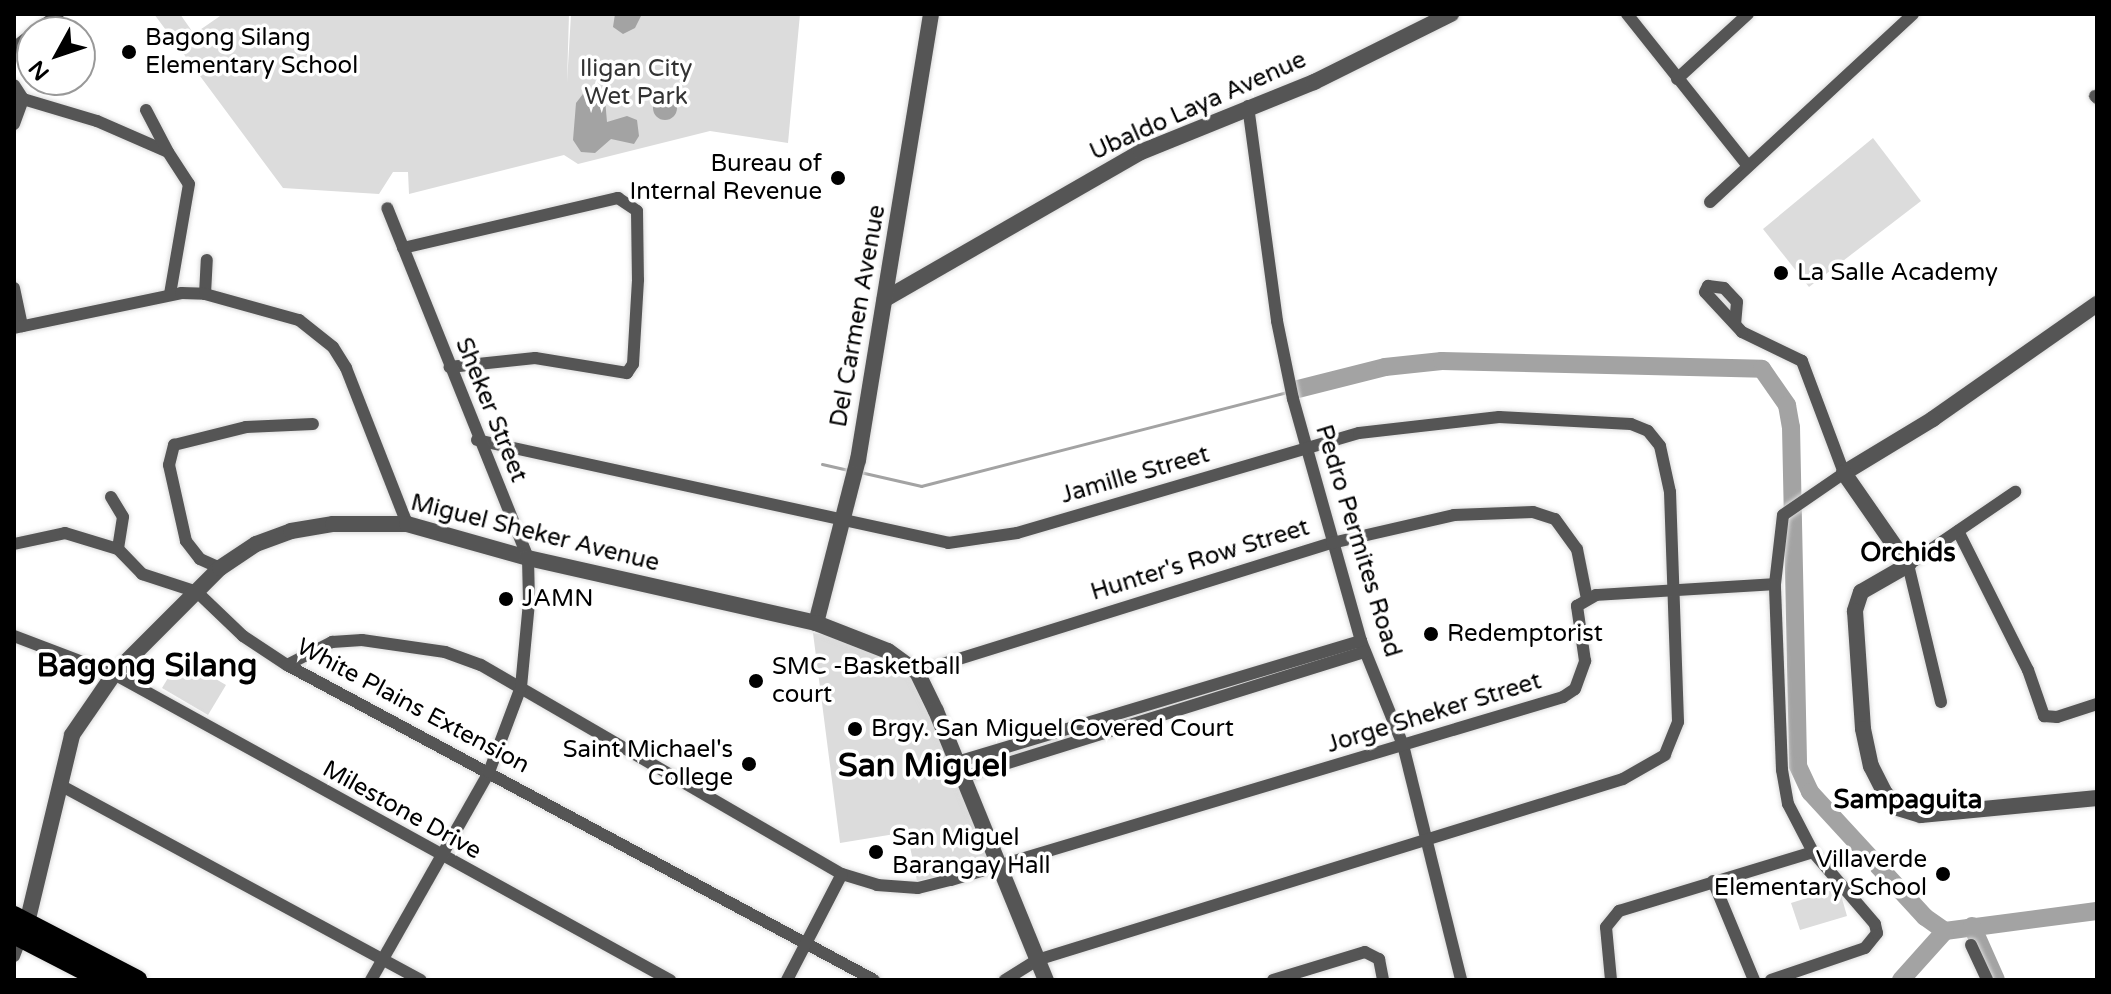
<!DOCTYPE html>
<style>
body{margin:0}
#map{position:relative;width:2111px;height:994px;overflow:hidden;background:#fff;font-family:"Varela Round",sans-serif}
div>[style]{position:absolute}
.green>*{inset:0;background:#dcdcdc}
.water>*{inset:0;background:#a3a3a3}
.round{border-radius:50%}
.stream>*{height:3px;margin:-1.5px;padding:0 1.5px;transform-origin:1.5px;border-radius:1.5px;background:#a3a3a3}
.river>*{height:18px;margin:-9px;padding:0 9px;transform-origin:9px;border-radius:9px;background:#a3a3a3}
.roads{filter:drop-shadow(0 0 2px #dbdbdb) drop-shadow(0 0 2px #dbdbdb)}
.minor>*{height:12px;margin:-6px;padding:0 6px;transform-origin:6px;border-radius:6px;background:#555}
.tertiary>*{height:16px;margin:-8px;padding:0 8px;transform-origin:8px;border-radius:8px;background:#555}
.trunk>*{height:20px;margin:-10px;padding:0 10px;transform-origin:10px;border-radius:10px;background:#000}
.dots>*{width:22px;height:22px;translate:-50% -50%;box-sizing:border-box;border:4px solid #fff;border-radius:50%}
span{translate:-50% -50%;white-space:nowrap;text-align:center;line-height:1.15;-webkit-text-stroke:7px #fff;paint-order:stroke}
.poi-label{font-size:24px;color:#000}
.left{translate:0 -50%;text-align:left}
.right{translate:-100% -50%;text-align:right}
.park-label{font-size:24px;color:#333}
.street-label{font-size:24px;color:#000}
.neighbourhood-label{font-size:26px;color:#000;font-weight:700}
.district-label{font-size:32px;color:#000;font-weight:700}
.frame{position:absolute;inset:0;border:16px solid #000;pointer-events:none}
.north{position:absolute;left:16px;top:16px;width:80px;height:80px;box-sizing:border-box;background:#fff;border:2px solid #999;border-radius:50%;rotate:230deg;font-size:22px;font-weight:700;line-height:32px;text-align:center;color:#000}
.north::after{content:'';display:block;margin:auto;width:28px;height:36px;background:#000;clip-path:polygon(50% 0,100% 100%,50% 72%,0 100%)}
</style>
<div id="map">
<div class="green">
<div style="clip-path:polygon(154px 14px,180px 14px,194px 34px,223px 14px,569px 14px,567px 83px,571px 14px,800px 14px,788px 143px,710px 131px,578px 164px,564px 155px,409px 194px,408px 172px,393px 172px,379px 194px,283px 188px)"></div>
<div style="clip-path:polygon(1873px 138px,1921px 201px,1809px 287px,1763px 229px)"></div>
<div style="clip-path:polygon(813px 633px,849px 639px,883px 654px,908px 674px,922px 694px,993px 864px,917px 881px,907px 832px,840px 843px)"></div>
<div style="clip-path:polygon(180px 658px,226px 685px,208px 715px,162px 688px)"></div>
<div style="clip-path:polygon(1839px 888px,1847px 916px,1800px 930px,1791px 903px)"></div>
</div>
<div class="water">
<div style="clip-path:polygon(615px 14px,642px 14px,635px 28px,623px 34px,613px 27px)"></div>
<div style="clip-path:polygon(586px 90px,605px 99px,607px 122px,627px 116px,637px 120px,639px 136px,634px 144px,611px 139px,595px 153px,581px 152px,573px 140px,576px 103px)"></div>
<div class="round" style="left:653px;top:96px;width:24px;height:24px"></div>
</div>
<div class="stream">
<div style="left:822px;top:464px;width:28px;rotate:13deg"></div>
<div style="left:860px;top:472px;width:63px;rotate:12.9deg"></div>
<div style="left:921px;top:486px;width:378px;rotate:-14.4deg"></div>
</div>
<div class="river">
<div style="left:1298px;top:389px;width:90px;rotate:-14.2deg"></div>
<div style="left:1385px;top:367px;width:57px;rotate:-6deg"></div>
<div style="left:1442px;top:361px;width:320px;rotate:1.4deg"></div>
<div style="left:1762px;top:369px;width:44px;rotate:55.2deg"></div>
<div style="left:1787px;top:405px;width:22px;rotate:80deg"></div>
<div style="left:1791px;top:427px;width:339px;rotate:88.8deg"></div>
<div style="left:1798px;top:766px;width:29px;rotate:65deg"></div>
<div style="left:1810px;top:792px;width:170px;rotate:47.4deg"></div>
<div style="left:1925px;top:917px;width:24px;rotate:35deg"></div>
<div style="left:1945px;top:931px;width:153px;rotate:-7.5deg"></div>
<div style="left:1972px;top:926px;width:59px;rotate:66deg"></div>
<div style="left:1901px;top:980px;width:66px;rotate:-48.1deg"></div>
</div>
<div class="roads">
<div class="minor">
<div style="left:1627px;top:14px;width:194px;rotate:51.5deg"></div>
<div style="left:35px;top:32px;width:29px;rotate:-38deg"></div>
<div style="left:14px;top:48px;width:23px;rotate:-38deg"></div>
<div style="left:1677px;top:79px;width:96px;rotate:-42.5deg"></div>
<div style="left:14px;top:85px;width:17px;rotate:57deg"></div>
<div style="left:23px;top:99px;width:77px;rotate:16.6deg"></div>
<div style="left:97px;top:121px;width:77px;rotate:23.6deg"></div>
<div style="left:168px;top:152px;width:38px;rotate:57deg"></div>
<div style="left:189px;top:184px;width:112px;rotate:99.8deg"></div>
<div style="left:2095px;top:96px;width:3px;rotate:45deg"></div>
<div style="left:1248px;top:106px;width:217px;rotate:82.3deg"></div>
<div style="left:1277px;top:321px;width:80px;rotate:78.4deg"></div>
<div style="left:1293px;top:399px;width:251px;rotate:74.3deg"></div>
<div style="left:1361px;top:641px;width:112px;rotate:68deg"></div>
<div style="left:1403px;top:745px;width:242px;rotate:76.1deg"></div>
<div style="left:146px;top:110px;width:47px;rotate:62.4deg"></div>
<div style="left:14px;top:124px;width:27px;rotate:-70deg"></div>
<div style="left:23px;top:99px;width:6px;rotate:180deg"></div>
<div style="left:1710px;top:202px;width:277px;rotate:-42.8deg"></div>
<div style="left:403px;top:248px;width:221px;rotate:-13.1deg"></div>
<div style="left:618px;top:198px;width:23px;rotate:34deg"></div>
<div style="left:637px;top:211px;width:69px;rotate:89.2deg"></div>
<div style="left:638px;top:280px;width:84px;rotate:93.4deg"></div>
<div style="left:633px;top:364px;width:11px;rotate:124deg"></div>
<div style="left:627px;top:373px;width:93px;rotate:-170.7deg"></div>
<div style="left:535px;top:358px;width:86px;rotate:174deg"></div>
<div style="left:14px;top:288px;width:39px;rotate:78deg"></div>
<div style="left:205px;top:294px;width:34px;rotate:-87deg"></div>
<div style="left:14px;top:328px;width:171px;rotate:-11.8deg"></div>
<div style="left:181px;top:293px;width:24px;rotate:2deg"></div>
<div style="left:205px;top:294px;width:98px;rotate:15.5deg"></div>
<div style="left:299px;top:320px;width:43px;rotate:38.5deg"></div>
<div style="left:333px;top:347px;width:25px;rotate:58deg"></div>
<div style="left:346px;top:368px;width:168px;rotate:68.6deg"></div>
<div style="left:477px;top:440px;width:482px;rotate:12.3deg"></div>
<div style="left:948px;top:543px;width:70px;rotate:-8.2deg"></div>
<div style="left:1017px;top:533px;width:356px;rotate:-16.3deg"></div>
<div style="left:1359px;top:433px;width:141px;rotate:-6.5deg"></div>
<div style="left:1499px;top:417px;width:132px;rotate:3deg"></div>
<div style="left:1631px;top:424px;width:18px;rotate:22deg"></div>
<div style="left:1648px;top:431px;width:19px;rotate:51deg"></div>
<div style="left:1660px;top:446px;width:47px;rotate:77.7deg"></div>
<div style="left:1670px;top:492px;width:230px;rotate:88deg"></div>
<div style="left:1678px;top:722px;width:35px;rotate:112deg"></div>
<div style="left:1665px;top:755px;width:48px;rotate:150.3deg"></div>
<div style="left:1623px;top:779px;width:613px;rotate:162.84deg"></div>
<div style="left:1037px;top:960px;width:38px;rotate:148deg"></div>
<div style="left:111px;top:497px;width:23px;rotate:59deg"></div>
<div style="left:123px;top:517px;width:32px;rotate:99deg"></div>
<div style="left:118px;top:549px;width:35px;rotate:46deg"></div>
<div style="left:142px;top:574px;width:58px;rotate:18.1deg"></div>
<div style="left:197px;top:592px;width:64px;rotate:43.7deg"></div>
<div style="left:243px;top:636px;width:53px;rotate:33.4deg"></div>
<div style="left:287px;top:665px;width:666px;rotate:28.22deg"></div>
<div style="left:1958px;top:531px;width:156px;rotate:63.3deg"></div>
<div style="left:2028px;top:670px;width:49px;rotate:70.8deg"></div>
<div style="left:2044px;top:716px;width:13px;rotate:4deg"></div>
<div style="left:2057px;top:717px;width:42px;rotate:-18deg"></div>
<div style="left:14px;top:544px;width:52px;rotate:-12.2deg"></div>
<div style="left:65px;top:533px;width:55px;rotate:16.8deg"></div>
<div style="left:220px;top:568px;width:22px;rotate:-156deg"></div>
<div style="left:200px;top:559px;width:23px;rotate:-128deg"></div>
<div style="left:186px;top:541px;width:78px;rotate:-102.6deg"></div>
<div style="left:169px;top:465px;width:21px;rotate:-76deg"></div>
<div style="left:174px;top:445px;width:74px;rotate:-14deg"></div>
<div style="left:246px;top:427px;width:67px;rotate:-2.6deg"></div>
<div style="left:14px;top:636px;width:107px;rotate:20.8deg"></div>
<div style="left:114px;top:674px;width:635px;rotate:28.83deg"></div>
<div style="left:287px;top:665px;width:51px;rotate:-27.1deg"></div>
<div style="left:332px;top:642px;width:30px;rotate:-4deg"></div>
<div style="left:362px;top:640px;width:84px;rotate:8.2deg"></div>
<div style="left:445px;top:652px;width:38px;rotate:20deg"></div>
<div style="left:481px;top:665px;width:417px;rotate:30.1deg"></div>
<div style="left:842px;top:874px;width:37px;rotate:17deg"></div>
<div style="left:877px;top:885px;width:41px;rotate:4.2deg"></div>
<div style="left:918px;top:888px;width:34px;rotate:-14deg"></div>
<div style="left:951px;top:880px;width:639px;rotate:-16.65deg"></div>
<div style="left:1563px;top:697px;width:14px;rotate:-34deg"></div>
<div style="left:1575px;top:689px;width:30px;rotate:-70deg"></div>
<div style="left:1585px;top:661px;width:56px;rotate:-98.3deg"></div>
<div style="left:1577px;top:606px;width:22px;rotate:-30deg"></div>
<div style="left:1596px;top:595px;width:179px;rotate:-3.5deg"></div>
<div style="left:1775px;top:584px;width:69px;rotate:-83.4deg"></div>
<div style="left:1783px;top:515px;width:74px;rotate:-34.5deg"></div>
<div style="left:1844px;top:473px;width:120px;rotate:-110.6deg"></div>
<div style="left:1802px;top:361px;width:67px;rotate:-154.2deg"></div>
<div style="left:1742px;top:332px;width:54px;rotate:-132.8deg"></div>
<div style="left:1705px;top:292px;width:7px;rotate:-63deg"></div>
<div style="left:1708px;top:286px;width:16px;rotate:7deg"></div>
<div style="left:1724px;top:288px;width:19px;rotate:47deg"></div>
<div style="left:1737px;top:302px;width:22px;rotate:95deg"></div>
<div style="left:917px;top:672px;width:435px;rotate:-17.3deg"></div>
<div style="left:1332px;top:543px;width:125px;rotate:-12.9deg"></div>
<div style="left:1454px;top:515px;width:79px;rotate:-2.2deg"></div>
<div style="left:1533px;top:512px;width:23px;rotate:18deg"></div>
<div style="left:1555px;top:519px;width:37px;rotate:54deg"></div>
<div style="left:1577px;top:549px;width:51px;rotate:78.7deg"></div>
<div style="left:1941px;top:702px;width:141px;rotate:-103.5deg"></div>
<div style="left:1908px;top:565px;width:130px;rotate:-34.3deg"></div>
<div style="left:957px;top:762px;width:422px;rotate:-16.7deg"></div>
<div style="left:963px;top:777px;width:421px;rotate:-17.3deg"></div>
<div style="left:60px;top:785px;width:410px;rotate:28.4deg"></div>
<div style="left:1713px;top:881px;width:107px;rotate:67.5deg"></div>
<div style="left:1971px;top:945px;width:38px;rotate:65deg"></div>
<div style="left:14px;top:956px;width:25px;rotate:-69deg"></div>
<div style="left:371px;top:980px;width:239px;rotate:-60.4deg"></div>
<div style="left:489px;top:772px;width:91px;rotate:-69.4deg"></div>
<div style="left:521px;top:687px;width:85px;rotate:-84.6deg"></div>
<div style="left:529px;top:602px;width:44px;rotate:-91.3deg"></div>
<div style="left:528px;top:558px;width:377px;rotate:-111.9deg"></div>
<div style="left:787px;top:980px;width:119px;rotate:-62.6deg"></div>
<div style="left:1273px;top:980px;width:96px;rotate:-16.9deg"></div>
<div style="left:1365px;top:952px;width:16px;rotate:27deg"></div>
<div style="left:1379px;top:959px;width:21px;rotate:79deg"></div>
<div style="left:1611px;top:980px;width:53px;rotate:-95.4deg"></div>
<div style="left:1606px;top:927px;width:21px;rotate:-51deg"></div>
<div style="left:1619px;top:911px;width:203px;rotate:-16.9deg"></div>
<div style="left:1771px;top:980px;width:99px;rotate:-18.8deg"></div>
<div style="left:1865px;top:948px;width:19px;rotate:-51deg"></div>
<div style="left:1877px;top:933px;width:9px;rotate:-103deg"></div>
<div style="left:1875px;top:924px;width:95px;rotate:-130.7deg"></div>
<div style="left:1813px;top:852px;width:54px;rotate:-117.5deg"></div>
<div style="left:1788px;top:804px;width:35px;rotate:-100deg"></div>
<div style="left:1782px;top:770px;width:186px;rotate:-92.2deg"></div>
</div>
<div class="tertiary">
<div style="left:885px;top:299px;width:295px;rotate:-29.9deg"></div>
<div style="left:1141px;top:152px;width:187px;rotate:-22deg"></div>
<div style="left:1314px;top:82px;width:153px;rotate:-26.4deg"></div>
<div style="left:2097px;top:304px;width:200px;rotate:145deg"></div>
<div style="left:1933px;top:419px;width:104px;rotate:148.8deg"></div>
<div style="left:1844px;top:473px;width:112px;rotate:55.2deg"></div>
<div style="left:1908px;top:565px;width:54px;rotate:150.1deg"></div>
<div style="left:1861px;top:592px;width:20px;rotate:108deg"></div>
<div style="left:1855px;top:611px;width:118px;rotate:86.1deg"></div>
<div style="left:1863px;top:729px;width:38px;rotate:78deg"></div>
<div style="left:1871px;top:766px;width:29px;rotate:63deg"></div>
<div style="left:1884px;top:792px;width:21px;rotate:49deg"></div>
<div style="left:1898px;top:808px;width:24px;rotate:17deg"></div>
<div style="left:1921px;top:815px;width:177px;rotate:-5.5deg"></div>
<div style="left:816px;top:623px;width:168px;rotate:-75.6deg"></div>
<div style="left:858px;top:460px;width:452px;rotate:-80.7deg"></div>
<div style="left:27px;top:923px;width:193px;rotate:-76.5deg"></div>
<div style="left:72px;top:735px;width:74px;rotate:-55.5deg"></div>
<div style="left:114px;top:674px;width:150px;rotate:-45deg"></div>
<div style="left:220px;top:568px;width:43px;rotate:-33.7deg"></div>
<div style="left:256px;top:544px;width:37px;rotate:-20deg"></div>
<div style="left:291px;top:531px;width:43px;rotate:-9.5deg"></div>
<div style="left:333px;top:524px;width:74px"></div>
<div style="left:407px;top:524px;width:126px;rotate:15.7deg"></div>
<div style="left:528px;top:558px;width:295px;rotate:12.7deg"></div>
<div style="left:816px;top:623px;width:77px;rotate:21.3deg"></div>
<div style="left:888px;top:651px;width:36px;rotate:36deg"></div>
<div style="left:917px;top:672px;width:43px;rotate:64deg"></div>
<div style="left:936px;top:711px;width:291px;rotate:67.8deg"></div>
</div>
<div class="trunk">
<div style="left:14px;top:916px;width:139px;rotate:27.5deg"></div>
<div style="left:14px;top:934px;width:100px;rotate:27.3deg"></div>
</div>
</div>
<div class="dots">
<div style="left:129px;top:52px;background:#000"></div>
<div style="left:838px;top:178px;background:#000"></div>
<div style="left:1781px;top:273px;background:#000"></div>
<div style="left:506px;top:599px;background:#000"></div>
<div style="left:1431px;top:634px;background:#000"></div>
<div style="left:756px;top:681px;background:#000"></div>
<div style="left:855px;top:729px;background:#000"></div>
<div style="left:749px;top:764px;background:#000"></div>
<div style="left:876px;top:852px;background:#000"></div>
<div style="left:1943px;top:874px;background:#000"></div>
</div>
<div class="poi-label">
<span class="left" style="left:145px;top:52px">Bagong Silang<br>Elementary School</span>
<span class="right" style="left:822px;top:178px">Bureau of<br>Internal Revenue</span>
<span class="left" style="left:1797px;top:273px">La Salle Academy</span>
<span class="left" style="left:522px;top:599px">JAMN</span>
<span class="left" style="left:1447px;top:634px">Redemptorist</span>
<span class="left" style="left:772px;top:681px">SMC -Basketball<br>court</span>
<span class="left" style="left:871px;top:729px">Brgy. San Miguel Covered Court</span>
<span class="right" style="left:733px;top:764px">Saint Michael's<br>College</span>
<span class="left" style="left:892px;top:852px">San Miguel<br>Barangay Hall</span>
<span class="right" style="left:1927px;top:874px">Villaverde<br>Elementary School</span>
</div>
<div class="park-label">
<span style="left:636px;top:83px">Iligan City<br>Wet Park</span>
</div>
<div class="street-label">
<span style="left:1198px;top:106px;rotate:-24deg">Ubaldo Laya Avenue</span>
<span style="left:858px;top:316px;rotate:-80deg">Del Carmen Avenue</span>
<span style="left:491px;top:410px;rotate:68deg">Sheker Street</span>
<span style="left:1135px;top:475px;rotate:-16deg">Jamille Street</span>
<span style="left:535px;top:533px;rotate:14deg">Miguel Sheker Avenue</span>
<span style="left:1358px;top:541px;rotate:73deg">Pedro Permites Road</span>
<span style="left:1200px;top:560px;rotate:-17deg">Hunter's Row Street</span>
<span style="left:413px;top:706px;rotate:28deg">White Plains Extension</span>
<span style="left:1434px;top:713px;rotate:-17deg">Jorge Sheker Street</span>
<span style="left:402px;top:810px;rotate:29deg">Milestone Drive</span>
</div>
<div class="neighbourhood-label">
<span style="left:1908px;top:553px">Orchids</span>
<span style="left:1908px;top:800px">Sampaguita</span>
</div>
<div class="district-label">
<span style="left:147px;top:666px">Bagong Silang</span>
<span style="left:923px;top:766px">San Miguel</span>
</div>
<div class="frame"></div>
<div class="north">N</div>
</div>
